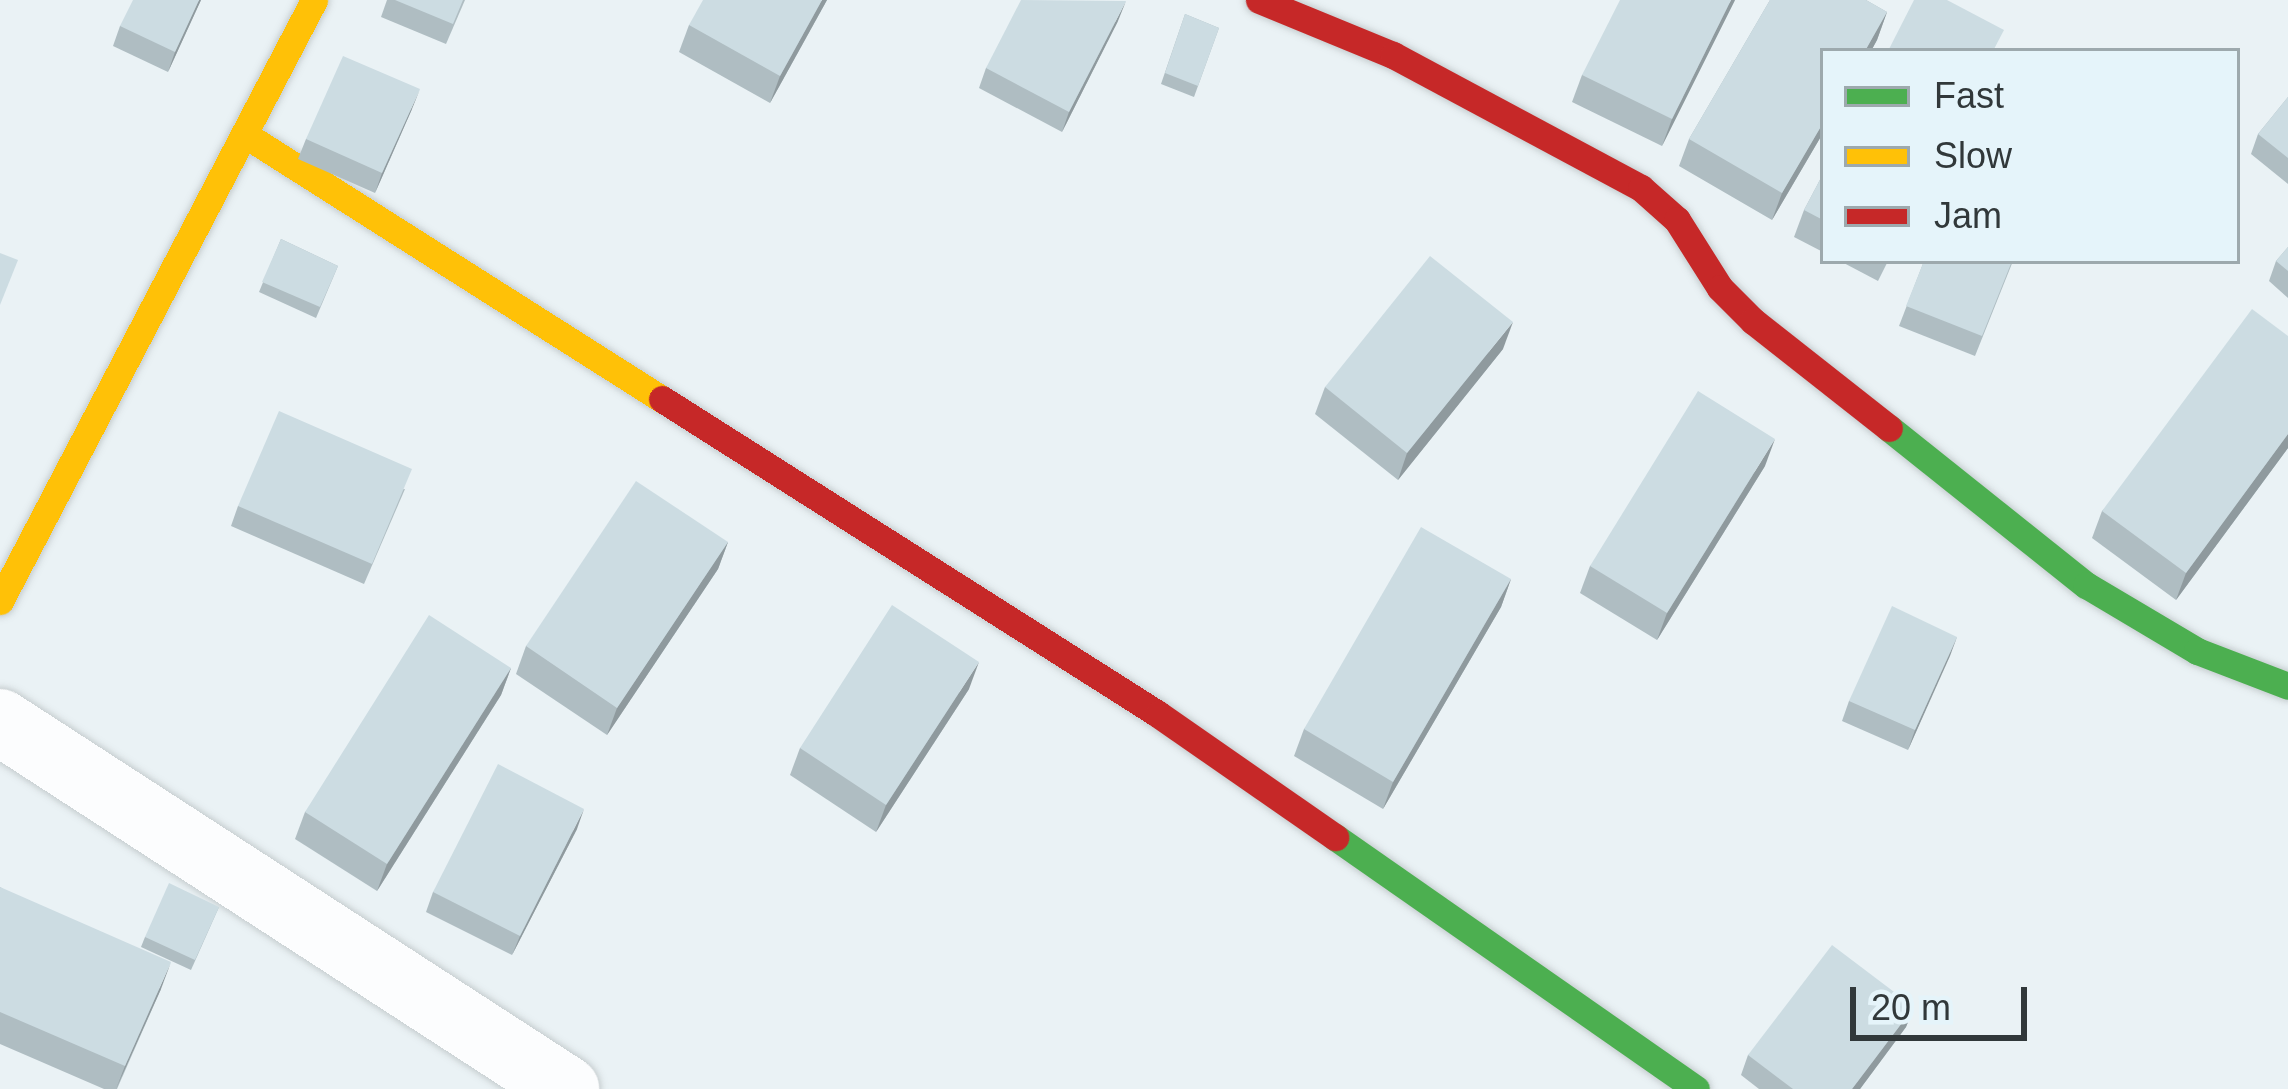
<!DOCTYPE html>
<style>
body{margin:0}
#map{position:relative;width:2288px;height:1089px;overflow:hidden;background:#eaf2f5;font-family:Arial,sans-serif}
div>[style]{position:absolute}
.roads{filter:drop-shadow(0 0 3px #c6cdcf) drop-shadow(0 0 3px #c6cdcf)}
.street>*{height:66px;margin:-33px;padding:0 33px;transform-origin:33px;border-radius:33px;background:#fcfdfe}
.fast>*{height:27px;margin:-13.5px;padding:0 13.5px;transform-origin:13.5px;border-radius:13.5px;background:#4caf50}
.slow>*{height:27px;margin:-13.5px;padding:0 13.5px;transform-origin:13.5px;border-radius:13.5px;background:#ffc107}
.jam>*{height:27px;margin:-13.5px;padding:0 13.5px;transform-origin:13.5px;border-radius:13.5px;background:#c62828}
.wall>*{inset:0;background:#afbdc2}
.shaded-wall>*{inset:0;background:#8f9a9e}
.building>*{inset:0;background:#ccdce2}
span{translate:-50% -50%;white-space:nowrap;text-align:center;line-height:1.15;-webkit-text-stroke:9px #e5f4fa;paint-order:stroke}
.legend{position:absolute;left:1820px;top:48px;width:420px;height:216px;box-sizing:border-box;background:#e5f4fa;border:3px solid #9da9ad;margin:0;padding:15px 21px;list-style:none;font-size:36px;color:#31383a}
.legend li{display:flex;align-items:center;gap:24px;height:60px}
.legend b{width:60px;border:3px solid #9da9ad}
.scale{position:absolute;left:1850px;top:987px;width:177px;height:54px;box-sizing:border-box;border:6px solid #31383a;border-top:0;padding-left:15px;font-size:36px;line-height:42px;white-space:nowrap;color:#31383a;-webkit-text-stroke:9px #e5f4fa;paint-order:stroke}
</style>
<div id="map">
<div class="roads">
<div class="street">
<div style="left:0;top:722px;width:675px;rotate:32.96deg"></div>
</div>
<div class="fast">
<div style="left:1889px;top:428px;width:252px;rotate:38.6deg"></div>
<div style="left:2086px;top:585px;width:129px;rotate:30.7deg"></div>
<div style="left:2197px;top:651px;width:97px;rotate:21deg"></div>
<div style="left:1335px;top:837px;width:440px;rotate:34.9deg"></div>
</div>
<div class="slow">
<div style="left:244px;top:134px;width:495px;rotate:32.4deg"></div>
<div style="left:0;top:601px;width:678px;rotate:-62.41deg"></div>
</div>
<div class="jam">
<div style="left:1259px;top:0;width:145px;rotate:22.3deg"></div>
<div style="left:1393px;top:55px;width:281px;rotate:28.2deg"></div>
<div style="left:1641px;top:188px;width:48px;rotate:41.6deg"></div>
<div style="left:1677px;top:220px;width:80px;rotate:57.7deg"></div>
<div style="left:1720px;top:288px;width:47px;rotate:45deg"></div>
<div style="left:1753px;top:321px;width:173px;rotate:38.2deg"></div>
<div style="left:662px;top:399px;width:588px;rotate:32.42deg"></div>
<div style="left:1158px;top:714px;width:216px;rotate:34.8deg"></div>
</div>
</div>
<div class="wall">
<div style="clip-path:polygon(201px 0,168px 72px,113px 46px,120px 26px)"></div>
<div style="clip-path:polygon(387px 0,465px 0,446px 44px,381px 17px)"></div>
<div style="clip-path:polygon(827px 0,770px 103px,679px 52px,689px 25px)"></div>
<div style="clip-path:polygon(1735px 0,1662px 146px,1572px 102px,1582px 75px)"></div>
<div style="clip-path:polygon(1770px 0,1866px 0,1887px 12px,1877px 40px,1871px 51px,1823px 51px,1823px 133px,1772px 220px,1679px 166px,1689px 139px)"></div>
<div style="clip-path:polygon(1185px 14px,1219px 28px,1194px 97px,1161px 84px)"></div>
<div style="clip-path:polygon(1118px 21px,1062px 132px,979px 88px,986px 68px)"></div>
<div style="clip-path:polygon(2288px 97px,2288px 184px,2251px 154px,2258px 134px)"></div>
<div style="clip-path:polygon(412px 109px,375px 193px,298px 159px,306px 139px)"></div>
<div style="clip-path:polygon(1823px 174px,1823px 252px,1794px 237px,1804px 210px)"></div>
<div style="clip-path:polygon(281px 239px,338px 266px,316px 318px,259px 292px)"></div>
<div style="clip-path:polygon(2288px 247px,2288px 298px,2269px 281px,2276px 261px)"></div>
<div style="clip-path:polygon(1840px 261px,1888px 261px,1878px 281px)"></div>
<div style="clip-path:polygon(1924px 261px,2013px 261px,1975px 356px,1899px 326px)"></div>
<div style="clip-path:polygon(2288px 336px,2288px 448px,2176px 600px,2092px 538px,2102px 511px)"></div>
<div style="clip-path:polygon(1503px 349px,1398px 480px,1315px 414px,1325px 387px)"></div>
<div style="clip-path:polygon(1765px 466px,1657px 640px,1580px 593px,1590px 566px)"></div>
<div style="clip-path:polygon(405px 489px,364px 584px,231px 526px,238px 506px)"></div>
<div style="clip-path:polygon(728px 542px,718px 569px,607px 735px,516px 674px,526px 646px)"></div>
<div style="clip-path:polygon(1511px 579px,1501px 607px,1383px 809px,1294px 756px,1304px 729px)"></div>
<div style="clip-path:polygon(1957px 637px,1908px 750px,1842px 721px,1849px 701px)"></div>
<div style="clip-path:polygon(511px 668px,501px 695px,377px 891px,295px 839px,305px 812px)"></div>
<div style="clip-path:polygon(969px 689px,876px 832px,790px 775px,800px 748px)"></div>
<div style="clip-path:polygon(577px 829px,512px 955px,426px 912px,433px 892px)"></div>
<div style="clip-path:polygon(0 887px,161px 989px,117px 1089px,104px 1089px,0 1044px)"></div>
<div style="clip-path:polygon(219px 907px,191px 970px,141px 947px,145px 937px)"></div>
<div style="clip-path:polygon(1914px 1007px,1906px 1027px,1860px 1089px,1759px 1089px,1741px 1075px,1748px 1055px)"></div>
</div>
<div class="shaded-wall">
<div style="clip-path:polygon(199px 0,201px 0,168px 72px,175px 52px)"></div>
<div style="clip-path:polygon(822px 0,827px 0,770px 103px,780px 76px)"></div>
<div style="clip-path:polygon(1731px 0,1735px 0,1662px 146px,1672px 119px)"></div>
<div style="clip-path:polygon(1126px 1px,1118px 21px,1062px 132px,1069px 112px)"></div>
<div style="clip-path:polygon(1887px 12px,1877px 40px,1871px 51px,1865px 51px)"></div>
<div style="clip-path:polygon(420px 89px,412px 109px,375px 193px,382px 173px)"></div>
<div style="clip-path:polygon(1823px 123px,1823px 133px,1772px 220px,1782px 193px)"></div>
<div style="clip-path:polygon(1513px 322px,1503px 349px,1398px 480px,1407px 453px)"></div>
<div style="clip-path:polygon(2288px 434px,2288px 448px,2176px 600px,2186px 573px)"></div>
<div style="clip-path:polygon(1775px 439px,1765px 466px,1657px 640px,1667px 613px)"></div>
<div style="clip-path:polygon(728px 542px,718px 569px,607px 735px,617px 708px)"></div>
<div style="clip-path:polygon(1511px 579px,1501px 607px,1383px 809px,1393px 782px)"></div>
<div style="clip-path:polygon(1957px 637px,1950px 656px,1908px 750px,1915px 730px)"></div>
<div style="clip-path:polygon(979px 662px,969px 689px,876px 832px,886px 805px)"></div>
<div style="clip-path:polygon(511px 668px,501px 695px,377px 891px,387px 864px)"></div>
<div style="clip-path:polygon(584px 809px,577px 829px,512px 955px,520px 936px)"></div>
<div style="clip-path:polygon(171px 962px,161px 989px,116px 1089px,125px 1066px)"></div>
<div style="clip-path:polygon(1914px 1007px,1906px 1027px,1860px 1089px,1852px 1089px)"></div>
</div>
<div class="building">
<div style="clip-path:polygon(133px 0,199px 0,175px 52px,120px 26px)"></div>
<div style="clip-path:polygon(395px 0,463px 0,453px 24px)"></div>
<div style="clip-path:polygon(703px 0,822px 0,780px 76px,689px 25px)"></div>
<div style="clip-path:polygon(1021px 0,1126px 1px,1069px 112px,986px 68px)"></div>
<div style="clip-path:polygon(1620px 0,1731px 0,1672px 119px,1582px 75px)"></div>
<div style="clip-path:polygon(1770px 0,1866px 0,1887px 12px,1865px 51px,1823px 51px,1823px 123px,1782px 193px,1689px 139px)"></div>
<div style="clip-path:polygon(1914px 0,1947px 0,2004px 30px,1993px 51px,1888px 51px)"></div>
<div style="clip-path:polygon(1185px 14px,1219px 28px,1198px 86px,1165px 73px)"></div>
<div style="clip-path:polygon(343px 56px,420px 89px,382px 173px,306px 139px)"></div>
<div style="clip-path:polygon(2288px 97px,2288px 158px,2258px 134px)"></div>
<div style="clip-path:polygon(1823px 174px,1823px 220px,1804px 210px)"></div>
<div style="clip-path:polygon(281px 239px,338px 266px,320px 307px,262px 282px)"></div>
<div style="clip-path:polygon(2288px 247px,2288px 271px,2276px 261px)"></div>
<div style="clip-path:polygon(0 253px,18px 260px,0 305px)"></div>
<div style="clip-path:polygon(1430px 256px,1513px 322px,1407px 453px,1325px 387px)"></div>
<div style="clip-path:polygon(1924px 261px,2012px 261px,1982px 336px,1906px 306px)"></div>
<div style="clip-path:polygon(2252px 309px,2288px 336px,2288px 434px,2186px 573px,2102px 511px)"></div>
<div style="clip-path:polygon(1698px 391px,1775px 439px,1667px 613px,1590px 566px)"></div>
<div style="clip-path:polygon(279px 411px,412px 469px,372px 564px,238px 506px)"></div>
<div style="clip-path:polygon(636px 481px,728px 542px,617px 708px,526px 646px)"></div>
<div style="clip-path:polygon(1421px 527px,1511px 579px,1393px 782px,1304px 729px)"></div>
<div style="clip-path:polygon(892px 605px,979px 662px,886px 805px,800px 748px)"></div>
<div style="clip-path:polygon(1892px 606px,1957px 637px,1915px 730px,1849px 701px)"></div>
<div style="clip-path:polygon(429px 615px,511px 668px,387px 864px,305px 812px)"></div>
<div style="clip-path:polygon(498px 764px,584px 809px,520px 936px,433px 892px)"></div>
<div style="clip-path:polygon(169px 883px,219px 907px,195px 960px,145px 937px)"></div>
<div style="clip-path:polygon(0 887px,171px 962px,125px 1066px,0 1012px)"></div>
<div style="clip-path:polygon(1832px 945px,1914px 1007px,1852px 1089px,1793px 1089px,1748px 1055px)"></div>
</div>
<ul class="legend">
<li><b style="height:15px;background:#4caf50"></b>Fast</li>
<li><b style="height:15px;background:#ffc107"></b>Slow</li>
<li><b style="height:15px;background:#c62828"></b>Jam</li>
</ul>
<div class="scale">20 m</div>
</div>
